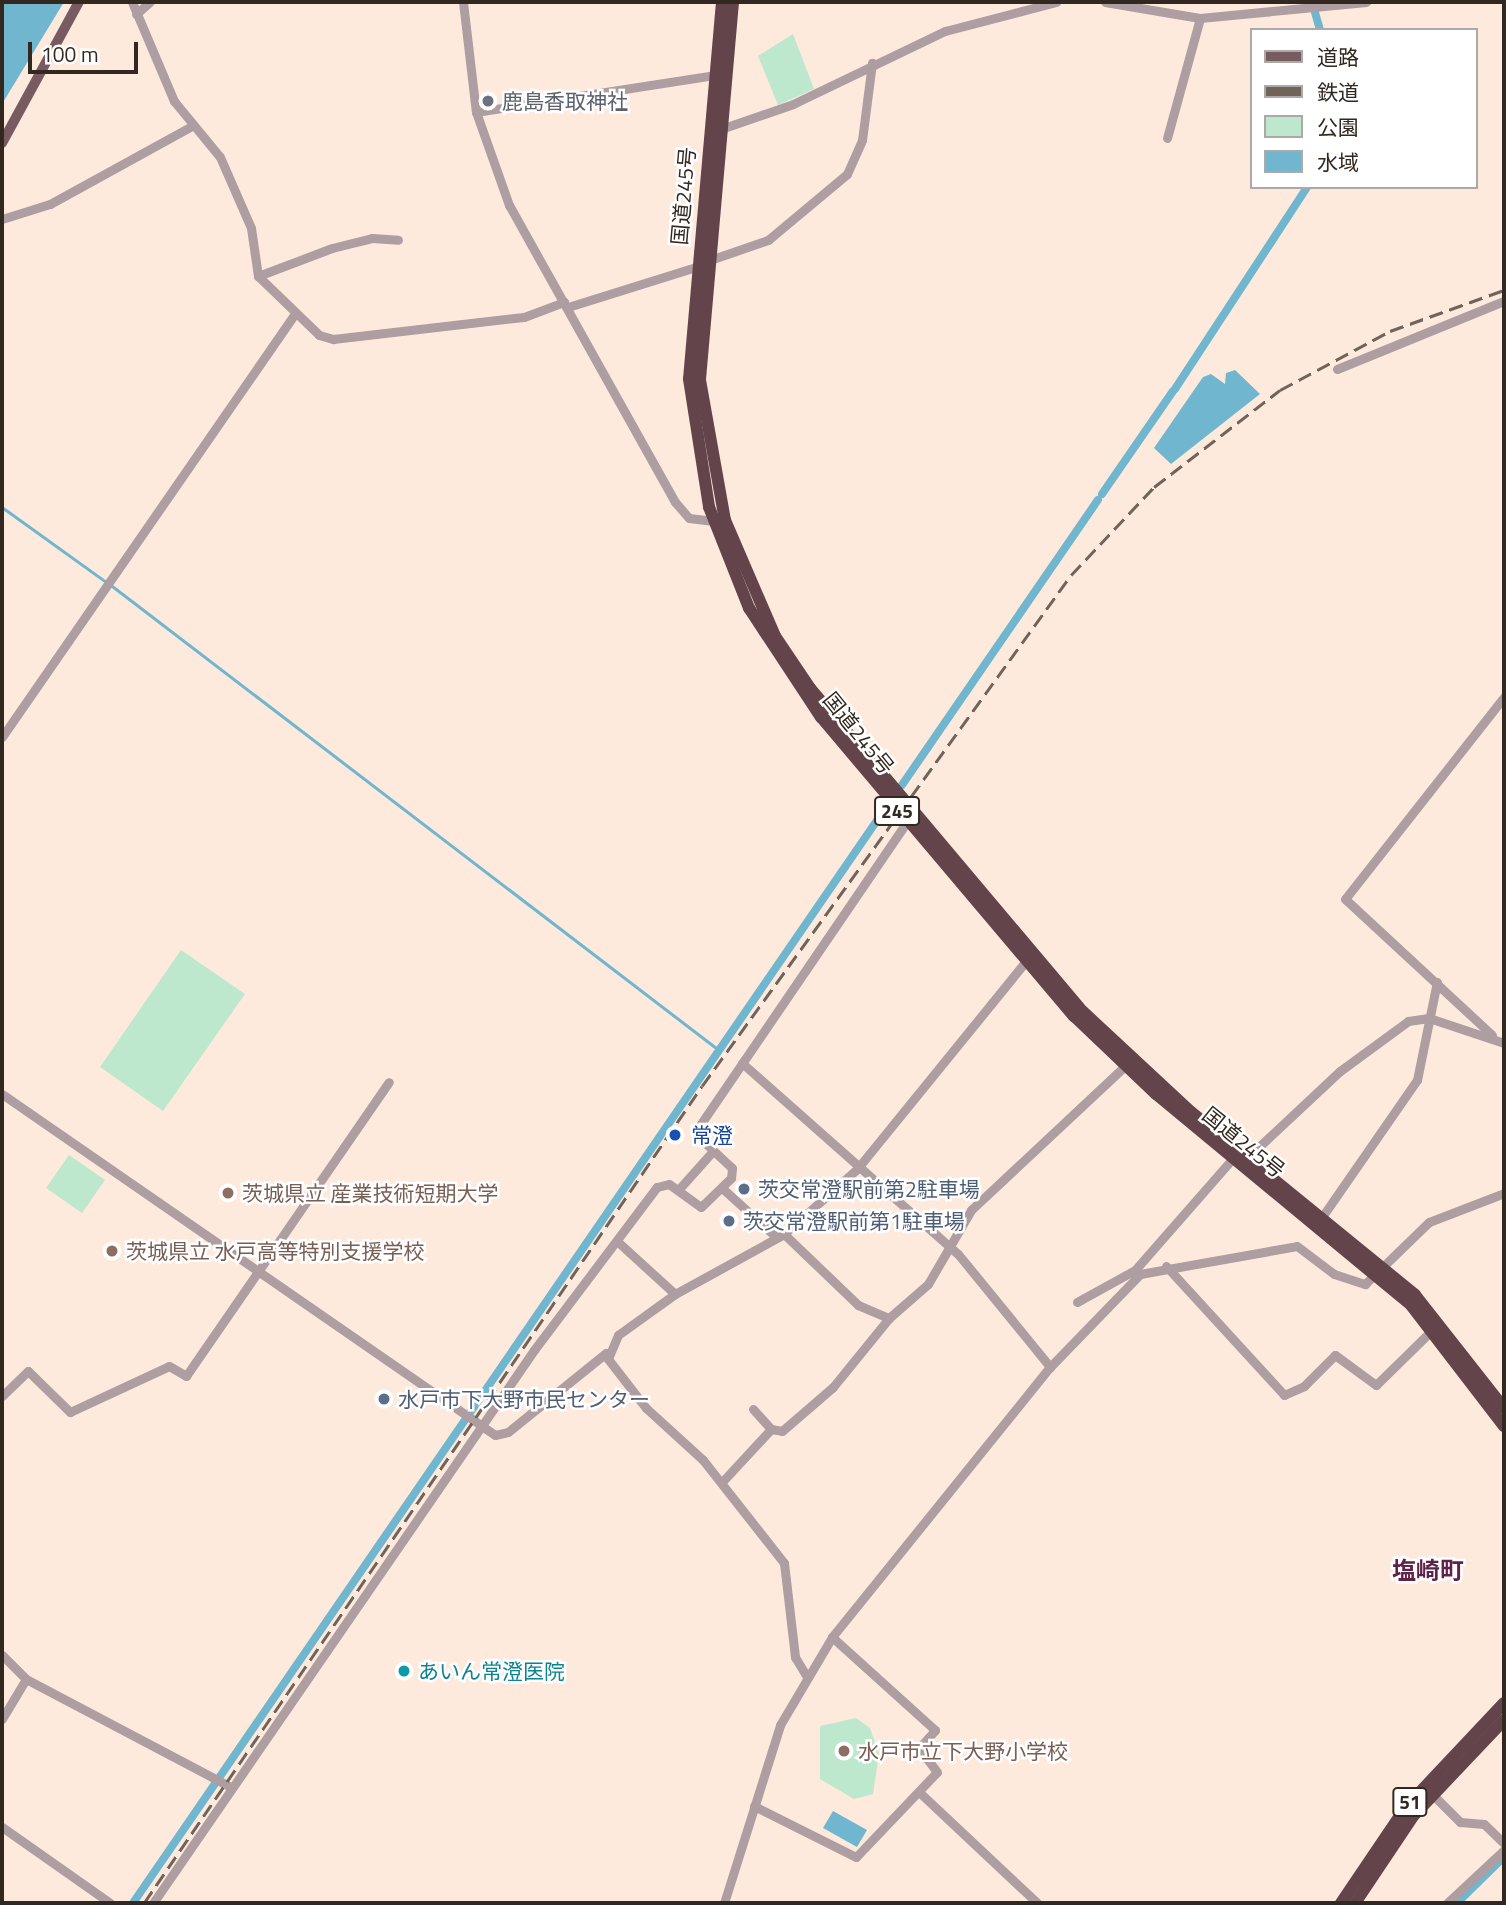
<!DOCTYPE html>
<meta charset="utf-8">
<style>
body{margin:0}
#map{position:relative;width:1506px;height:1905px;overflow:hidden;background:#fdeadd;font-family:"Titillium Web","Noto Sans JP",sans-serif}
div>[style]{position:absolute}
.green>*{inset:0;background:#bde8ce}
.water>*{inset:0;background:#70b6ce}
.stream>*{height:2.5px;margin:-1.25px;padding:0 1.25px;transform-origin:1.25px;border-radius:1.25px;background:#70b6ce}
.canal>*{height:8px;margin:-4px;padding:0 4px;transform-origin:4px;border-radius:4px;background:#70b6ce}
.minor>*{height:9px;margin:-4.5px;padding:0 4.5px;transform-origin:4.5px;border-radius:4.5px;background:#ae9da1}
.major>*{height:10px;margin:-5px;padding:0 5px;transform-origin:5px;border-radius:5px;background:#775b61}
.highway>*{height:12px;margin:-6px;padding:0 6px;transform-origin:6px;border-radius:6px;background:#63444b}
.rail>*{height:2.5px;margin-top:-1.25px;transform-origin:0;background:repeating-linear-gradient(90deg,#706359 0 14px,transparent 0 21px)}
.dots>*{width:19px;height:19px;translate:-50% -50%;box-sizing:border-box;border:4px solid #fff;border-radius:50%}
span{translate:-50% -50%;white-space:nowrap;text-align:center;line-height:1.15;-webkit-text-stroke:5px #fff;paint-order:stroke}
.shield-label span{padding:2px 5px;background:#fff;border:2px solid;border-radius:5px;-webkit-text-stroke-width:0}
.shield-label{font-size:19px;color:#332820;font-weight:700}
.worship-label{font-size:21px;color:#5b616d}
.left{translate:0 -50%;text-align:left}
.street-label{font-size:21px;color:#332820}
.transit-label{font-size:21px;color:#164399}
.service-label{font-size:21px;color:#4e5e75}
.education-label{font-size:21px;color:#785e54}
.culture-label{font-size:21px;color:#0d838f}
.quarter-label{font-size:24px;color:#5f2248;font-weight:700}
.frame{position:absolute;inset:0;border:4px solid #332820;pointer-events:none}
.legend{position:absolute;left:1250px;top:28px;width:228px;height:161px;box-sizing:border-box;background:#fff;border:2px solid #ada9a6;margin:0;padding:9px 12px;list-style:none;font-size:21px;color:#332820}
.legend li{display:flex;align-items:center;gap:14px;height:35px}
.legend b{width:35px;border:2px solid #ada9a6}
.scale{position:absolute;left:28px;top:42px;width:110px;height:32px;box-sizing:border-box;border:4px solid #332820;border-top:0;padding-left:9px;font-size:21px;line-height:24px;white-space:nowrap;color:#332820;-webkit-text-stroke:5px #fff;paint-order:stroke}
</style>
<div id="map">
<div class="green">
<div style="clip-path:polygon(793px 34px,814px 89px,778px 105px,758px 56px)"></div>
<div style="clip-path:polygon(181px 950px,245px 994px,163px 1111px,100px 1067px)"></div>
<div style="clip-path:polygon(69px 1155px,105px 1180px,82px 1213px,46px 1188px)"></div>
<div style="clip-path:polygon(856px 1718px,870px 1728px,879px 1754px,873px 1794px,854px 1799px,820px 1779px,820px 1726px)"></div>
</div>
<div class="water">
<div style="clip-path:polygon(2px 2px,64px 2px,2px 104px)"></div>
<div style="clip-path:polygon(1235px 370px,1260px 394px,1171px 464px,1154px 448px,1203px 377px,1211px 374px,1225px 384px,1226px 373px)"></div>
<div style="clip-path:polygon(833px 1811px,867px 1830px,857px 1847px,823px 1828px)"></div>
</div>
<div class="stream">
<div style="left:2px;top:507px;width:127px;rotate:35.7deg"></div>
<div style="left:111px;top:585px;width:765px;rotate:37.41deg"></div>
</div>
<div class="canal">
<div style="left:1312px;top:2px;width:29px;rotate:74deg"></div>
<div style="left:1175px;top:389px;width:241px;rotate:-56.8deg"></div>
<div style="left:1102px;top:494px;width:125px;rotate:-55.4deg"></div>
<div style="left:902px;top:785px;width:346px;rotate:-55.5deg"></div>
<div style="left:133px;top:1903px;width:1328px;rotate:-55.5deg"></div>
<div style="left:1457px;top:1903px;width:66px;rotate:-44.4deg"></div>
</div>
<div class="minor">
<div style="left:132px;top:2px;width:108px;rotate:67deg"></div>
<div style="left:174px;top:101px;width:72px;rotate:50.6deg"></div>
<div style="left:220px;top:157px;width:77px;rotate:66.4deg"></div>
<div style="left:251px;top:228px;width:49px;rotate:81.7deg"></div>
<div style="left:258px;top:276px;width:85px;rotate:44deg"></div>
<div style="left:319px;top:335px;width:15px;rotate:16deg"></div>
<div style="left:333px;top:339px;width:192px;rotate:-6.6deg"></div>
<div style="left:524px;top:317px;width:43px;rotate:-20.6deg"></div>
<div style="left:463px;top:2px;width:111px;rotate:83.3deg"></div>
<div style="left:476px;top:112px;width:99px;rotate:70.5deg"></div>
<div style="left:509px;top:205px;width:340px;rotate:60.8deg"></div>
<div style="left:675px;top:502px;width:21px;rotate:49deg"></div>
<div style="left:689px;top:518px;width:31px;rotate:7deg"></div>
<div style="left:1105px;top:2px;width:96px;rotate:9.6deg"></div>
<div style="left:1200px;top:18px;width:167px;rotate:-5.5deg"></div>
<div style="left:136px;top:14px;width:18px;rotate:-41deg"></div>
<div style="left:476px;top:112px;width:241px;rotate:-8.8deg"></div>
<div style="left:718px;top:130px;width:79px;rotate:-19.1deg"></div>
<div style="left:793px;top:104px;width:169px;rotate:-25.7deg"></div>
<div style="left:945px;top:31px;width:115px;rotate:-14.6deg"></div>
<div style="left:1167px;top:138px;width:124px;rotate:-74.6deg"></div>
<div style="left:2px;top:219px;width:50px;rotate:-17.4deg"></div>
<div style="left:50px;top:204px;width:160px;rotate:-28.8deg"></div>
<div style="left:707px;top:261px;width:65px;rotate:-19deg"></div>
<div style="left:768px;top:240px;width:103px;rotate:-39.9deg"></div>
<div style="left:847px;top:174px;width:37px;rotate:-66deg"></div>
<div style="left:862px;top:140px;width:78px;rotate:-82.6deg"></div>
<div style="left:258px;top:276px;width:79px;rotate:-20.7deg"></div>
<div style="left:332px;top:248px;width:41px;rotate:-14deg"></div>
<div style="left:372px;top:238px;width:26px;rotate:4deg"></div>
<div style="left:568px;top:307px;width:134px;rotate:-17.4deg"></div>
<div style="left:1337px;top:369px;width:180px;rotate:-22.2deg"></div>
<div style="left:2px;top:737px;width:513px;rotate:-55.32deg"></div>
<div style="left:1492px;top:1035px;width:200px;rotate:-137.2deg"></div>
<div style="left:1345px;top:899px;width:257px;rotate:-51.8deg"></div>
<div style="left:742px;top:1063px;width:288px;rotate:41.5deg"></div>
<div style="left:958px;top:1254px;width:146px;rotate:50.8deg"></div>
<div style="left:2px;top:1094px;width:599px;rotate:34.67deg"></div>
<div style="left:495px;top:1435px;width:13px;rotate:-13deg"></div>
<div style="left:508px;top:1432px;width:126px;rotate:-38.9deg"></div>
<div style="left:722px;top:1188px;width:73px;rotate:42.2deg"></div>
<div style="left:679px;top:1189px;width:51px;rotate:-48.2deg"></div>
<div style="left:1322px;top:1217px;width:167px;rotate:-55.3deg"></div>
<div style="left:1417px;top:1080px;width:100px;rotate:-78.5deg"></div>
<div style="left:784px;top:1234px;width:103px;rotate:43.8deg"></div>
<div style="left:858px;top:1305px;width:34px;rotate:23deg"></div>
<div style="left:618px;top:1242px;width:77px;rotate:42.4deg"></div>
<div style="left:675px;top:1294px;width:70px;rotate:144.3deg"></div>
<div style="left:618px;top:1335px;width:26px;rotate:113deg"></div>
<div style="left:608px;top:1359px;width:62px;rotate:52.2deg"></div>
<div style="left:646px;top:1408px;width:77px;rotate:42.4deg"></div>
<div style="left:703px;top:1460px;width:131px;rotate:51.8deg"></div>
<div style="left:784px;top:1563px;width:95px;rotate:83.3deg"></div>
<div style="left:795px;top:1657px;width:23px;rotate:59deg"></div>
<div style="left:1166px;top:1266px;width:175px;rotate:47.5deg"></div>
<div style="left:1284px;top:1395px;width:22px;rotate:-24deg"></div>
<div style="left:1304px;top:1386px;width:44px;rotate:-45deg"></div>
<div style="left:1335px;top:1355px;width:51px;rotate:36.2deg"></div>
<div style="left:1376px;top:1385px;width:80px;rotate:-44.5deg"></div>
<div style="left:675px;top:1294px;width:124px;rotate:-28.8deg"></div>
<div style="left:784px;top:1234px;width:98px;rotate:-41.7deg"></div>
<div style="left:857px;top:1169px;width:273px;rotate:-50.9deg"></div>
<div style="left:1077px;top:1302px;width:66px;rotate:-28.9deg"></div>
<div style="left:1135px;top:1270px;width:150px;rotate:-48.8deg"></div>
<div style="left:1234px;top:1157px;width:14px"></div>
<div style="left:1248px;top:1157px;width:126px;rotate:-43.1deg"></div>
<div style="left:1340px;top:1071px;width:84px;rotate:-36.3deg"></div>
<div style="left:1408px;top:1021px;width:21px;rotate:-8deg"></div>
<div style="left:1429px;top:1018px;width:79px;rotate:18.4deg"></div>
<div style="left:2px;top:1396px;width:36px;rotate:-44deg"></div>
<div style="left:28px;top:1371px;width:59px;rotate:44.3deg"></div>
<div style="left:70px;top:1412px;width:109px;rotate:-24.9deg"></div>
<div style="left:169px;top:1366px;width:20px;rotate:30deg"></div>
<div style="left:186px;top:1376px;width:357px;rotate:-55.4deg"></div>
<div style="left:753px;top:1409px;width:27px;rotate:48deg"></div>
<div style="left:771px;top:1429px;width:11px;rotate:10deg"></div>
<div style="left:782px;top:1431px;width:67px;rotate:-40.8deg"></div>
<div style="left:833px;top:1387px;width:89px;rotate:-50.9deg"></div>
<div style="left:889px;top:1318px;width:52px;rotate:-41.1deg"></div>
<div style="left:928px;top:1284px;width:86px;rotate:-59.8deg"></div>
<div style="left:971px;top:1210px;width:215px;rotate:-43.1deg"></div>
<div style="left:722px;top:1482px;width:72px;rotate:-47.2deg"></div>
<div style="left:2px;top:1655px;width:34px;rotate:45deg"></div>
<div style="left:26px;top:1679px;width:47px;rotate:121deg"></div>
<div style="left:26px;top:1679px;width:232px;rotate:27.8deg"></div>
<div style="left:919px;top:1792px;width:162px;rotate:43.2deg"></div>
<div style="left:1432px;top:1794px;width:40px;rotate:45deg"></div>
<div style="left:1460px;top:1822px;width:24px;rotate:5deg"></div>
<div style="left:1484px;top:1824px;width:28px;rotate:44deg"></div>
<div style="left:754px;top:1806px;width:114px;rotate:26.6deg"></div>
<div style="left:856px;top:1857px;width:117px;rotate:-46.4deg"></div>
<div style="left:937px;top:1772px;width:30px;rotate:-127deg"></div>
<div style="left:919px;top:1748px;width:24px;rotate:-48deg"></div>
<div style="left:935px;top:1730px;width:139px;rotate:-137.9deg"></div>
<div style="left:2px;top:1827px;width:132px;rotate:35.1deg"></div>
<div style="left:153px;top:1903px;width:672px;rotate:-55.43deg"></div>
<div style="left:534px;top:1350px;width:204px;rotate:-53deg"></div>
<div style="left:657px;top:1187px;width:12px;rotate:-14deg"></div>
<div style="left:669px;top:1184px;width:39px;rotate:36deg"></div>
<div style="left:701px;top:1207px;width:42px;rotate:-44deg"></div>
<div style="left:731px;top:1178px;width:10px;rotate:-84deg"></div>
<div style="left:732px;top:1168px;width:41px;rotate:-137deg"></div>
<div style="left:702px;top:1140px;width:13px;rotate:-108deg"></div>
<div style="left:698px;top:1128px;width:376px;rotate:-55.7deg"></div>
<div style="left:724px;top:1903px;width:187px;rotate:-72.5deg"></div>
<div style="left:780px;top:1725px;width:102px;rotate:-59.4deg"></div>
<div style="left:832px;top:1637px;width:347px;rotate:-51.1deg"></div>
<div style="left:1050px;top:1367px;width:129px;rotate:-45.9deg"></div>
<div style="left:1140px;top:1274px;width:159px;rotate:-10.1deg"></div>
<div style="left:1297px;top:1246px;width:46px;rotate:37.1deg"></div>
<div style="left:1334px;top:1274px;width:33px;rotate:18deg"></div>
<div style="left:1365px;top:1284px;width:89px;rotate:-44.1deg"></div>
<div style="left:1429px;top:1222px;width:80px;rotate:-21.1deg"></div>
<div style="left:1447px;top:1903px;width:78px;rotate:-42.9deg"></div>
</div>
<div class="major">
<div style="left:2px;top:143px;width:161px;rotate:-61.4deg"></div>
</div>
<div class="highway">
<div style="left:722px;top:2px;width:378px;rotate:95deg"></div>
<div style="left:689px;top:379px;width:130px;rotate:81.1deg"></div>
<div style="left:709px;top:507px;width:109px;rotate:68.4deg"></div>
<div style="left:749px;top:608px;width:131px;rotate:56.6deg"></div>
<div style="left:821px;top:717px;width:392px;rotate:49.8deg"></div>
<div style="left:1074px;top:1016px;width:113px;rotate:43.6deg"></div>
<div style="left:1156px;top:1094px;width:331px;rotate:39.6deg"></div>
<div style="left:1411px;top:1305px;width:153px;rotate:52.5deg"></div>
<div style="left:733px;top:2px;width:379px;rotate:95deg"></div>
<div style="left:700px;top:380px;width:142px;rotate:79.9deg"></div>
<div style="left:725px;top:520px;width:126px;rotate:66.7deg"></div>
<div style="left:775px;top:636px;width:63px;rotate:56.1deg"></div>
<div style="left:810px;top:688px;width:418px;rotate:49.9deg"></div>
<div style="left:1079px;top:1008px;width:153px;rotate:42.9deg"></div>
<div style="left:1191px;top:1112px;width:289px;rotate:39.2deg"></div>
<div style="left:1415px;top:1295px;width:144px;rotate:51.8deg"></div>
<div style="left:1341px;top:1903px;width:116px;rotate:-55.9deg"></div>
<div style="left:1406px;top:1807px;width:143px;rotate:-46.7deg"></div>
<div style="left:1355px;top:1903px;width:106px;rotate:-56.2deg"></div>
<div style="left:1414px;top:1815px;width:131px;rotate:-46.5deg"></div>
</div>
<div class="rail">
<div style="left:144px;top:1903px;width:989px;rotate:-55.67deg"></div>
<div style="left:702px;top:1086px;width:630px;rotate:-54.17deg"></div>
<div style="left:1071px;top:575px;width:121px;rotate:-46.7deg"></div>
<div style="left:1154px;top:487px;width:159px;rotate:-37.6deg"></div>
<div style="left:1280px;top:390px;width:125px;rotate:-28.2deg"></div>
<div style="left:1390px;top:331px;width:121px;rotate:-19.8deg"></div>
</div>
<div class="dots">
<div style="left:488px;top:101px;background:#6b7280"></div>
<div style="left:675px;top:1135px;background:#1a4fb4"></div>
<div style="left:744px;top:1189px;background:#5c6f8a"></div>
<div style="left:228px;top:1193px;background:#8d6e63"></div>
<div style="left:729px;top:1221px;background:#5c6f8a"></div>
<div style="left:112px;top:1251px;background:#8d6e63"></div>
<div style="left:384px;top:1399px;background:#5c6f8a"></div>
<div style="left:404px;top:1671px;background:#0f9aa8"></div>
<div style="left:844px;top:1751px;background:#8d6e63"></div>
</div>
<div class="shield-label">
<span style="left:897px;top:811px">245</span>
<span style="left:1410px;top:1802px">51</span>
</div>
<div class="worship-label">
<span class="left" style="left:502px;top:101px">鹿島香取神社</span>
</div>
<div class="street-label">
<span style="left:683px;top:196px;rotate:-85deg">国道245号</span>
<span style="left:859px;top:733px;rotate:51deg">国道245号</span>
<span style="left:1244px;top:1142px;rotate:39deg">国道245号</span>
</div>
<div class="transit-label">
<span class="left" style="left:691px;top:1135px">常澄</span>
</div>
<div class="service-label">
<span class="left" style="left:758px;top:1189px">茨交常澄駅前第2駐車場</span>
<span class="left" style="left:743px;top:1221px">茨交常澄駅前第1駐車場</span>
<span class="left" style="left:398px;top:1399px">水戸市下大野市民センター</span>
</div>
<div class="education-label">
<span class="left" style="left:242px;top:1193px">茨城県立 産業技術短期大学</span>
<span class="left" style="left:126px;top:1251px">茨城県立 水戸高等特別支援学校</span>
<span class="left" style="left:858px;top:1751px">水戸市立下大野小学校</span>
</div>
<div class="culture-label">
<span class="left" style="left:418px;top:1671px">あいん常澄医院</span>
</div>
<div class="quarter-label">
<span style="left:1428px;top:1571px">塩崎町</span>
</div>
<div class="frame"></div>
<ul class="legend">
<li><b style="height:9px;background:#775b61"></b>道路</li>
<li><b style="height:9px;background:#706359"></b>鉄道</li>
<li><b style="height:19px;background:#bde8ce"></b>公園</li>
<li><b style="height:19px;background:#70b6ce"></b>水域</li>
</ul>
<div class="scale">100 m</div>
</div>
